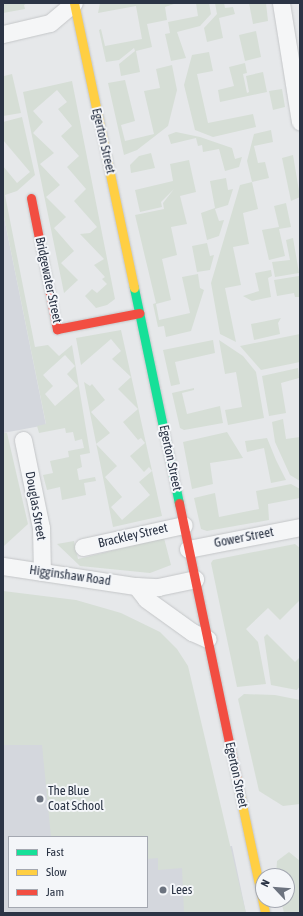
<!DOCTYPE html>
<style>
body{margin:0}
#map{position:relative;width:303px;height:916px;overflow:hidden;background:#e6e8ea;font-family:"Asap Condensed",sans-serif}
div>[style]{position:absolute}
.built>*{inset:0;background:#d4d7dd}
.green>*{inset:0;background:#d6ded6}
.roads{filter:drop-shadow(0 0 1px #c4c6c8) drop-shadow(0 0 1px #c4c6c8)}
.street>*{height:17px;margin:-8.5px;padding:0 8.5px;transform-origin:8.5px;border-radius:8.5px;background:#f5f6f7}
.fast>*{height:9px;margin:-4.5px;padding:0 4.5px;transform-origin:4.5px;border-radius:4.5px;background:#16e098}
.slow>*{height:9px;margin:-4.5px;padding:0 4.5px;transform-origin:4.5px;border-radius:4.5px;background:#ffcf43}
.jam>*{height:9px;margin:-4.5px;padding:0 4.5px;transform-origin:4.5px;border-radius:4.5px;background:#f24e42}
.dots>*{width:11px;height:11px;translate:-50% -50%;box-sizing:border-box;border:2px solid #f4f6f9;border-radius:50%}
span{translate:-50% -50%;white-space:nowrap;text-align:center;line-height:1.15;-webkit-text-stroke:4px #f4f6f9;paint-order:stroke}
.street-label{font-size:13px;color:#2b3445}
.poi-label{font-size:13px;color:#2b3445}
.left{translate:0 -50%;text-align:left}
.frame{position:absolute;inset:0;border:4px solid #2b3445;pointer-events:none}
.legend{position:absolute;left:8px;top:836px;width:140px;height:72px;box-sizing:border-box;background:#f4f6f9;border:1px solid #a4a8b1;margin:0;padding:5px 7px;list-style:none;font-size:12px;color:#2b3445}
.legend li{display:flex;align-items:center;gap:8px;height:20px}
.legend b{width:20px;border:1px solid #a4a8b1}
.north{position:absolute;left:255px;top:868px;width:40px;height:40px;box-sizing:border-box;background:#f4f6f9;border:1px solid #a4a8b1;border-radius:50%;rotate:296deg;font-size:11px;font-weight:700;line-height:16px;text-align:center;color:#2b3445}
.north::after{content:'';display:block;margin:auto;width:14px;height:18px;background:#6c737f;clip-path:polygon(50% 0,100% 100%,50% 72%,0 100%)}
</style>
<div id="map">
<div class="built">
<div style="clip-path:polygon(3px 212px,46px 425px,3px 433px)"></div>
<div style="clip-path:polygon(3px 736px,61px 746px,79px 837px,9px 837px,9px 907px,147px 907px,147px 853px,232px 846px,246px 913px,3px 913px)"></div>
</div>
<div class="green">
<div style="clip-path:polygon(3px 3px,27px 3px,24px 5px,25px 9px,3px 13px)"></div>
<div style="clip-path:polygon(100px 3px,177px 3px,165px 7px,167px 20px,147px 24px,152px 47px,136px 51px,140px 72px,121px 76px,119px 64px,135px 51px,134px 48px,119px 60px,106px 62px,99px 30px,101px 29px,105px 46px,142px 39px,136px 6px,98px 13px)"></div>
<div style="clip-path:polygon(196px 3px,209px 3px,211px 14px,200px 26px,177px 32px,186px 58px,171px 61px,165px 34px,170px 33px,168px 22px,198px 16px)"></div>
<div style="clip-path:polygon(215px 3px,224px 3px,225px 8px,233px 7px,235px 14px,219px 18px,223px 38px,207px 42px,204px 28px,217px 14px)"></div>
<div style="clip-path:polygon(249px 3px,266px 3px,268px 21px,253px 24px)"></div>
<div style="clip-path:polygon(256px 31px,261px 57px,245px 61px,239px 35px)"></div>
<div style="clip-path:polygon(209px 52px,213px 71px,197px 74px,208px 123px,253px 114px,256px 127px,213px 137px,195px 130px,184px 85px,192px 55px)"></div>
<div style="clip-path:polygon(245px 63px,247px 73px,243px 74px,247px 93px,249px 92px,246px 76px,263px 72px,267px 92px,220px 102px,218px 90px,234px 86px,229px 67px)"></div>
<div style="clip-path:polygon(172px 65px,177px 90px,168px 126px,137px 150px,124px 155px,108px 83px,125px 80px,135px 121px,121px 125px,125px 141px,154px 134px,144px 91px,160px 88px,156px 69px)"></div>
<div style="clip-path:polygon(12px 74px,21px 113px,3px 116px,3px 81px,4px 76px)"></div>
<div style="clip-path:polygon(72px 81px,115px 299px,107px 305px,96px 308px,85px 296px,92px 289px,97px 293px,107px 284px,102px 279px,105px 277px,94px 265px,104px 259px,80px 234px,90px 233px,97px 227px,74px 201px,86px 189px,67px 167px,79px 156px,61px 136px,72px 126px,58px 109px,67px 102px,57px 90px,33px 111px,43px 122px,33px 133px,54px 153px,40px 164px,60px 185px,46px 197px,66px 217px,54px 228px,74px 251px,61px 263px,78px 280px,64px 293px,23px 92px)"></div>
<div style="clip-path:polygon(282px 89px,285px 107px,273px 110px,269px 91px)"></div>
<div style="clip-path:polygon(evenodd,22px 117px,35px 175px,17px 191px,5px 195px,35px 347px,48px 345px,59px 356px,72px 345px,90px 453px,80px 455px,82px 467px,77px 469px,79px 480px,95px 477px,96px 481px,84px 483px,86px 495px,62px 500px,60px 487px,47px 490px,43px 475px,53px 473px,50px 461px,69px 457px,68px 451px,84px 448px,82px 439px,75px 441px,73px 432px,66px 433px,65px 428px,39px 433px,37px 426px,46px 424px,3px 212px,3px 166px,17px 183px,30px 172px,3px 140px,3px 122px,22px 117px,65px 355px,75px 366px,67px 374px,78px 386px,55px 406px,45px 394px,53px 386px,43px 375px,65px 355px)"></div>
<div style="clip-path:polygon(271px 130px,273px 142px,254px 146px,258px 163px,265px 162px,269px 178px,252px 182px,258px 209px,243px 213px,249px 244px,233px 247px,241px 285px,225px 288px,236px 342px,220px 334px,211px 283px,240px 185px,252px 182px,247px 161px,254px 134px)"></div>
<div style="clip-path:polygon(176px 132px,200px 137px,232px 148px,235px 159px,242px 157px,239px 167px,225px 171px,219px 149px,203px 152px,202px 145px,198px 146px,196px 138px,171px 144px,168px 135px)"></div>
<div style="clip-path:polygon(151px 153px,155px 168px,131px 173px,130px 165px,139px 156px)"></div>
<div style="clip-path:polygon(293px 155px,300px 197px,291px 201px,282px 158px)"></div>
<div style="clip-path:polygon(189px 160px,196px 192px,180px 196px,187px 224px,171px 227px,177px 255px,162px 259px,171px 300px,156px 304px,159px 320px,190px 313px,182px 277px,198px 274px,200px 288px,204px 290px,191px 331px,166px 337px,164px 326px,158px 327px,153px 304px,156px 303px,135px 215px,164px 209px,163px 203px,174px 189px,161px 202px,162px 207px,140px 212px,135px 190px,173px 181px,170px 164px)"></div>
<div style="clip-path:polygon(226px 178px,228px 190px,233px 189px,228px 205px,215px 209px,219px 221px,224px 220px,219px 236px,207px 240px,201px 213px,215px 208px,210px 181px)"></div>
<div style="clip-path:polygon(286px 203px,291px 227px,279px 229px,285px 256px,269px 260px,262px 230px,279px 227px,274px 206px)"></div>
<div style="clip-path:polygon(293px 238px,299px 273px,275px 277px,272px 262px,290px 260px,286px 240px)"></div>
<div style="clip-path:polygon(207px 243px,210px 256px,214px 255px,210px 270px,197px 272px,192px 246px)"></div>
<div style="clip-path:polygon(271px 270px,272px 276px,268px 278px,271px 297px,252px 301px,243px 296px,259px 291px,255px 273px)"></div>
<div style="clip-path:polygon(299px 276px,300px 301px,299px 297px,295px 297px,294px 293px,277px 296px,274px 280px)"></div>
<div style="clip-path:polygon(281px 318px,278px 323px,280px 334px,254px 340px,251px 324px)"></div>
<div style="clip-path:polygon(121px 330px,162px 516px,113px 527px,90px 413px,84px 382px,90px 386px,92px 384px,105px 400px,91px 412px,110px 433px,96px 444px,117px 466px,105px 477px,122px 497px,111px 507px,122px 520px,150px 495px,139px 482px,152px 471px,149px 467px,144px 472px,130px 456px,145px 443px,141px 438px,138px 440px,123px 422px,138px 409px,118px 389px,131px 377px,112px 359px,121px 351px,111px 339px,81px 365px,76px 338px)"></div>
<div style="clip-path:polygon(300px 334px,300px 362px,261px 370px,240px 346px)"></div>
<div style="clip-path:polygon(213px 340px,215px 353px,175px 362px,180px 384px,171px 386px,163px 350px)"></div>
<div style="clip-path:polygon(219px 340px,243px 356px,256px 372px,264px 418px,228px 425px,225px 410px,242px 407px,236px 372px,225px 374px)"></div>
<div style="clip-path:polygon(298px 368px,299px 378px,281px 383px,286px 413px,269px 416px,262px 376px)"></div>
<div style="clip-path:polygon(194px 388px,194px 390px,182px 393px,187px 414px,220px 406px,223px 423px,184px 430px,180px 428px,172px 393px)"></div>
<div style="clip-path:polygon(283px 419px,286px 439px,300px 437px,300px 481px,290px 475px,275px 442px,272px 422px)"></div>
<div style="clip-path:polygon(227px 432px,243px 458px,210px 463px,213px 484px,192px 489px,183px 442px)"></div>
<div style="clip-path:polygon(3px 433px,7px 433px,28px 524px,4px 546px)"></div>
<div style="clip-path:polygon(267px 438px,276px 460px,286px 480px,271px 483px,264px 448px,247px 452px,245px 441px)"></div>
<div style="clip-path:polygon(291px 484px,300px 489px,300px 498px,268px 504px,269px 520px,207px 531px,201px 529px,194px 498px,215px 493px,219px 517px,259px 509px,256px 491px)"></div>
<div style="clip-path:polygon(164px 538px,171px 565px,150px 573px,80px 566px,57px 544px,74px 541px,78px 559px)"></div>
<div style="clip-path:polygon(295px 544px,300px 548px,300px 600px,280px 620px,268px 608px,246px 629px,258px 642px,266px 684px,237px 687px,211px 563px,213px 560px)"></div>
<div style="clip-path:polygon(3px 591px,76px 600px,121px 613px,160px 632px,177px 649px,188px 666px,246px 913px,184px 913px,182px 868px,158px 870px,158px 858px,147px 859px,147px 837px,51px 837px,42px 745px,3px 745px)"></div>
<div style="clip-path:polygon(267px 634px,295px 662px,300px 657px,300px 686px,297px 690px,271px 685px,264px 637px)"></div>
<div style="clip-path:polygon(244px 694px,275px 695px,300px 700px,300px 804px,283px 806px,259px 791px,238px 699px)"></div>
<div style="clip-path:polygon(289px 852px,300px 861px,300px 913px,284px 913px,281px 900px,287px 900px,287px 876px,276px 876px,277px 861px)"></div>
</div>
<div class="roads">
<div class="street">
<div style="left:281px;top:3px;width:120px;rotate:80.9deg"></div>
<div style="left:3px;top:34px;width:48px;rotate:-13.2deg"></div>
<div style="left:50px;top:23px;width:31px;rotate:-40deg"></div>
<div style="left:23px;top:440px;width:90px;rotate:78.4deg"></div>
<div style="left:41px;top:528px;width:44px;rotate:88.7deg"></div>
<div style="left:83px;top:547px;width:103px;rotate:-12.3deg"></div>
<div style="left:188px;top:549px;width:114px;rotate:-11.1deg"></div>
<div style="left:3px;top:566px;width:134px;rotate:8.6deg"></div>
<div style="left:136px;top:586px;width:22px;rotate:3deg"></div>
<div style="left:158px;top:587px;width:38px;rotate:-12deg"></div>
<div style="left:136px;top:586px;width:16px;rotate:52deg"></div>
<div style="left:146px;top:599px;width:57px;rotate:35.7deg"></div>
<div style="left:192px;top:632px;width:17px;rotate:24deg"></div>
</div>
<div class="fast">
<div style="left:134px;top:288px;width:220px;rotate:78.2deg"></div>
</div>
<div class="slow">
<div style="left:74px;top:3px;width:291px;rotate:78.1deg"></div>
<div style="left:236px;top:776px;width:140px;rotate:78deg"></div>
</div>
<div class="jam">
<div style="left:31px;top:198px;width:134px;rotate:78.8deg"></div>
<div style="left:57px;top:329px;width:84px;rotate:-11deg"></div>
<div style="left:179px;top:503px;width:279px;rotate:78.2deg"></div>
</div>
</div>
<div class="dots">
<div style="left:40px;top:799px;background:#6c737f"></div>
<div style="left:163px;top:890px;background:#6c737f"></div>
</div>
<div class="street-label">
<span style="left:103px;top:141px;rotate:77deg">Egerton Street</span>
<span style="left:48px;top:280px;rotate:78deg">Bridgewater Street</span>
<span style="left:170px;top:458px;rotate:78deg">Egerton Street</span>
<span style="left:35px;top:506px;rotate:80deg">Douglas Street</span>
<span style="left:133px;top:536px;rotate:-13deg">Brackley Street</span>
<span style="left:244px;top:538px;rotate:-11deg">Gower Street</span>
<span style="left:70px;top:576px;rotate:8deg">Higginshaw Road</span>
<span style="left:236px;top:775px;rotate:78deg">Egerton Street</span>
</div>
<div class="poi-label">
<span class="left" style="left:48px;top:799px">The Blue<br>Coat School</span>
<span class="left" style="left:171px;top:890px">Lees</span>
</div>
<div class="frame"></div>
<ul class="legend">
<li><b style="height:5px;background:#16e098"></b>Fast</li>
<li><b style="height:5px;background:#ffcf43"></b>Slow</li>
<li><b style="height:5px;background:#f24e42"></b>Jam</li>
</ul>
<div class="north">N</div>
</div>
